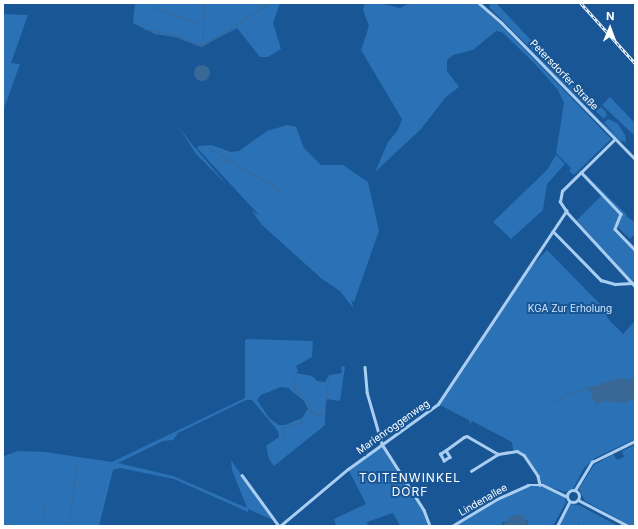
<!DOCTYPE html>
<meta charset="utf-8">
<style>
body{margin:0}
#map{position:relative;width:638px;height:529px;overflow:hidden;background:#185696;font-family:Inter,sans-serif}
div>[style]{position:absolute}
.green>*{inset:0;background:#2b71b5}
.water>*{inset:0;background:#3a6896}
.round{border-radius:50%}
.stream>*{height:1px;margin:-0.5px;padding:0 0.5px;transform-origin:0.5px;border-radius:0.5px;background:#3a6896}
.minor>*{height:2.5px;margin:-1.25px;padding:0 1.25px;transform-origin:1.25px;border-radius:1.25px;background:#aacef1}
.tertiary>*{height:3px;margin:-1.5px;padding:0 1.5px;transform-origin:1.5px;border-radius:1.5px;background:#aacef1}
.tertiary>.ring{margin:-1.5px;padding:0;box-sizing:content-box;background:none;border:3px solid #aacef1;border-radius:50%}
.rail>*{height:2.5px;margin-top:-1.25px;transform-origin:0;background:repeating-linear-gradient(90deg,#185696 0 3px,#fff 0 6px);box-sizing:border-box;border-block:1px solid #fff}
span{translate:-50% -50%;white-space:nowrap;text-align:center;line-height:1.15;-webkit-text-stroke:4px #185696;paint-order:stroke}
.street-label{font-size:10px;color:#fff}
.park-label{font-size:10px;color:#d1e7fc}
.quarter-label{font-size:12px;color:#fff;letter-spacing:1px}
.frame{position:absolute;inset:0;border:4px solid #fff;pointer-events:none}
.north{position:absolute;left:590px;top:8px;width:40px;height:40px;-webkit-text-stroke:3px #185696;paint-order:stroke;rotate:1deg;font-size:11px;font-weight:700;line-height:16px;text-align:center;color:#fff}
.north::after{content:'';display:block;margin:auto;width:14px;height:18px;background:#fff;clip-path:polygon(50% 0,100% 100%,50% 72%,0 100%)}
</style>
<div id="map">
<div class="green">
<div style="clip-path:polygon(135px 3px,280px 3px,273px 23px,281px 49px,268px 57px,260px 57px,237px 28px,201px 47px,175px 37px,155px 34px,133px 23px)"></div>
<div style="clip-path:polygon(365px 3px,379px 3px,400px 8px,409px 3px,477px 3px,501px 25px,611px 139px,574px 175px,569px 171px,571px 168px,556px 153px,564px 103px,558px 90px,535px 64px,502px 32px,496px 31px,473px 50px,453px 55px,447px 60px,447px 71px,459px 87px,446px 97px,421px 129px,375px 172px,388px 142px,398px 130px,402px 119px,361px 50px,369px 26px,363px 10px)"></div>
<div style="clip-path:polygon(491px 3px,496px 3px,597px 110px,601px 107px,605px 111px,607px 115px,604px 119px,566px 84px,600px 120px,488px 9px,559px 77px,489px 7px)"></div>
<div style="clip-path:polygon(3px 14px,28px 15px,11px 63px,20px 64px,3px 111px)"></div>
<div style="clip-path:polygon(610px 97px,635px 123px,635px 136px,602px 105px)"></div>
<div style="clip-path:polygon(609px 119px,618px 124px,625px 135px,626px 143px,619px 138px,623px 142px,620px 141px,604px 125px,603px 123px,615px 134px,604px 122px)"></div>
<div style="clip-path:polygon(287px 125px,296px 127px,304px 148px,321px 165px,343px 165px,368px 182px,379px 231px,354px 302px,351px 300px,354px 309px,340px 291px,322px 279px,262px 225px,251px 210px,259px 215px,197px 148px,199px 146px,211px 145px,231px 152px,239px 151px,267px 131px)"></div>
<div style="clip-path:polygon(178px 126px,191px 143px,228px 186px,196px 154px)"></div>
<div style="clip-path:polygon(556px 155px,565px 164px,547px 184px,543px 210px,511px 239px,493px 222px,547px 170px)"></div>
<div style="clip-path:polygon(582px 171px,627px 215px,626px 216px,635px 222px,635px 234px,630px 239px,617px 226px,615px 229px,635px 250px,635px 286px,576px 221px,602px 195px)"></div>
<div style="clip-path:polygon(547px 250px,600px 304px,609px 320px,623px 334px,635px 321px,635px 439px,595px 458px,584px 468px,573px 489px,565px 492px,541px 484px,524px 455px,513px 450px,512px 442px,472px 421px,470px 424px,469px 420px,438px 404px,528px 270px)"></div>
<div style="clip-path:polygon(evenodd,247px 339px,313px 341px,312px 357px,296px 366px,298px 371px,296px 373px,312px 376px,317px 381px,325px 382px,329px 375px,342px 373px,341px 366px,345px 367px,340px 401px,326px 399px,325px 425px,274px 466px,269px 459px,266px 446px,279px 437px,278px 431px,252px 400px,246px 400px,178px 433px,173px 440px,163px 441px,118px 463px,173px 476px,247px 508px,232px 470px,231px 460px,273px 520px,248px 509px,248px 512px,174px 479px,120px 468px,113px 470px,99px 526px,3px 526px,4px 456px,18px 451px,45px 452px,112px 462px,245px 398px,245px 340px,247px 339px,281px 387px,288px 388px,304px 401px,308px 409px,302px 418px,285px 425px,279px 425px,269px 418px,257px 400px,261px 395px,281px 387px)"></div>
<div style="clip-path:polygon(382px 444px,424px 510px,430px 526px,400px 526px,393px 513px,367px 522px,368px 526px,336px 526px,334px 519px,366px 504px,348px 469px)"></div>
<div style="clip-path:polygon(635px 445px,635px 526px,631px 526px,585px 501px,579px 489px,594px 465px,613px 454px,617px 460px,624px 457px,622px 451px)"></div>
<div style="clip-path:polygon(528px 485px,543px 485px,564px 494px,566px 502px,553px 526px,528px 526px,527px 520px,503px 522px,502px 526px,452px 526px,487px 505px)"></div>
<div style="clip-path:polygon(571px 504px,579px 505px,618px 526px,579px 526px,579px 521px,578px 526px,559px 526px)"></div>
</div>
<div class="water">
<div class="round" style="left:194px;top:65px;width:16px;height:16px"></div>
<div style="clip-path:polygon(619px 378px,635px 380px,635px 398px,624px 403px,604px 401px,596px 405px,588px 388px)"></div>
<div style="clip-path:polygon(518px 514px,524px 516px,528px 526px,502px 526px,510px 517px)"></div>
</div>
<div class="stream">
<div style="left:257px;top:3px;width:9px;rotate:21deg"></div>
<div style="left:265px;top:6px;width:6px;rotate:-31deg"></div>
<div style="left:153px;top:7px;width:49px;rotate:20.3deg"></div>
<div style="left:144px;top:29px;width:32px;rotate:11deg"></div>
<div style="left:175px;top:35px;width:29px;rotate:22deg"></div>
<div style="left:202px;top:46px;width:75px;rotate:-32.4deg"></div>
<div style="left:202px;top:45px;width:42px;rotate:-87.3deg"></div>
<div style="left:209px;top:148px;width:84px;rotate:30.8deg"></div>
<div style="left:217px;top:168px;width:13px;rotate:-42deg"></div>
<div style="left:295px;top:379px;width:10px;rotate:96deg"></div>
<div style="left:294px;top:389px;width:14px;rotate:39deg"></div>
<div style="left:305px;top:398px;width:14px;rotate:65deg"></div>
<div style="left:554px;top:402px;width:17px;rotate:-31deg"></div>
<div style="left:569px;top:393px;width:20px;rotate:-15deg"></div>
<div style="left:282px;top:438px;width:10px;rotate:-84deg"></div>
<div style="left:283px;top:428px;width:20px;rotate:-18deg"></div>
<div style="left:302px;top:422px;width:14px;rotate:-51deg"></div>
<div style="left:311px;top:411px;width:8px;rotate:40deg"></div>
<div style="left:317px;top:416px;width:8px;rotate:-30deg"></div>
<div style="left:324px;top:412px;width:37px;rotate:-82deg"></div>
<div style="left:40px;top:526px;width:25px;rotate:-76deg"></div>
<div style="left:68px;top:526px;width:59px;rotate:-82.1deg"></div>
</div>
<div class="minor">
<div style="left:479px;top:3px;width:30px;rotate:41deg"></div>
<div style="left:502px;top:23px;width:190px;rotate:45.6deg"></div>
<div style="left:581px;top:172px;width:58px;rotate:46.4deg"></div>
<div style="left:621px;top:214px;width:16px;rotate:112deg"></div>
<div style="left:615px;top:229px;width:29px;rotate:46deg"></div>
<div style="left:566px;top:211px;width:102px;rotate:47.4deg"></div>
<div style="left:553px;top:231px;width:69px;rotate:45.6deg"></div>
<div style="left:601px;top:280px;width:15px;rotate:16deg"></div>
<div style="left:615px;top:284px;width:17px;rotate:-3deg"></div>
<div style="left:365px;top:367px;width:25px;rotate:85deg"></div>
<div style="left:367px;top:392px;width:54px;rotate:73.9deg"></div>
<div style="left:382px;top:444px;width:78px;rotate:57.5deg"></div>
<div style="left:424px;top:510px;width:17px;rotate:69deg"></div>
<div style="left:446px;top:450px;width:8px;rotate:60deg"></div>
<div style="left:450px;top:457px;width:7px;rotate:146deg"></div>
<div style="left:444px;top:461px;width:8px;rotate:-120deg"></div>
<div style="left:440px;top:454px;width:7px;rotate:-34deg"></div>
<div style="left:446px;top:450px;width:22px;rotate:-36deg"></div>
<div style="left:464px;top:437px;width:3px;rotate:-18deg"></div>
<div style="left:467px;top:436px;width:36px;rotate:30deg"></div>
<div style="left:471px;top:471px;width:32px;rotate:-32deg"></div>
<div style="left:498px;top:454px;width:19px;rotate:-9deg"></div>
<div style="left:517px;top:451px;width:8px;rotate:30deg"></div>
<div style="left:524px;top:455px;width:25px;rotate:56deg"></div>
<div style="left:538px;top:476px;width:9px;rotate:77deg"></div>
<div style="left:242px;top:475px;width:63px;rotate:54deg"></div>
<div style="left:575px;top:490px;width:33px;rotate:-59deg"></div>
<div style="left:592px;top:462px;width:48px;rotate:-26deg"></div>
<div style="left:280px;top:526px;width:89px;rotate:-40deg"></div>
<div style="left:348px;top:469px;width:111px;rotate:-35.8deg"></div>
<div style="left:438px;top:404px;width:232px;rotate:-56.4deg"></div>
<div style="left:566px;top:211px;width:11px;rotate:-124deg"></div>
<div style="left:560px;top:202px;width:11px;rotate:-80deg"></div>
<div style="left:562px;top:191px;width:74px;rotate:-44.5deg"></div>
<div style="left:452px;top:526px;width:52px;rotate:-31deg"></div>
<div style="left:497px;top:499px;width:34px;rotate:-24deg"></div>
<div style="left:528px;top:485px;width:15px"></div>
<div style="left:543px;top:485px;width:25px;rotate:26deg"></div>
</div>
<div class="tertiary">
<div class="ring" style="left:567px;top:490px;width:9px;height:9px"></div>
<div style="left:578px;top:500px;width:56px;rotate:27.5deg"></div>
<div style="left:557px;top:526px;width:27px;rotate:-63deg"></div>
</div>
<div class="rail">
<div style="left:581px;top:3px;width:81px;rotate:48deg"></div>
</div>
<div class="street-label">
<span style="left:564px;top:75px;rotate:46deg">Petersdorfer Straße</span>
<span style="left:393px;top:427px;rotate:-35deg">Marienroggenweg</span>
<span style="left:483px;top:500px;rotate:-30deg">Lindenallee</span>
</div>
<div class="park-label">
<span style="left:570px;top:309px">KGA Zur Erholung</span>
</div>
<div class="quarter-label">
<span style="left:410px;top:485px">TOITENWINKEL<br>DORF</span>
</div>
<div class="frame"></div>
<div class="north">N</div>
</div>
